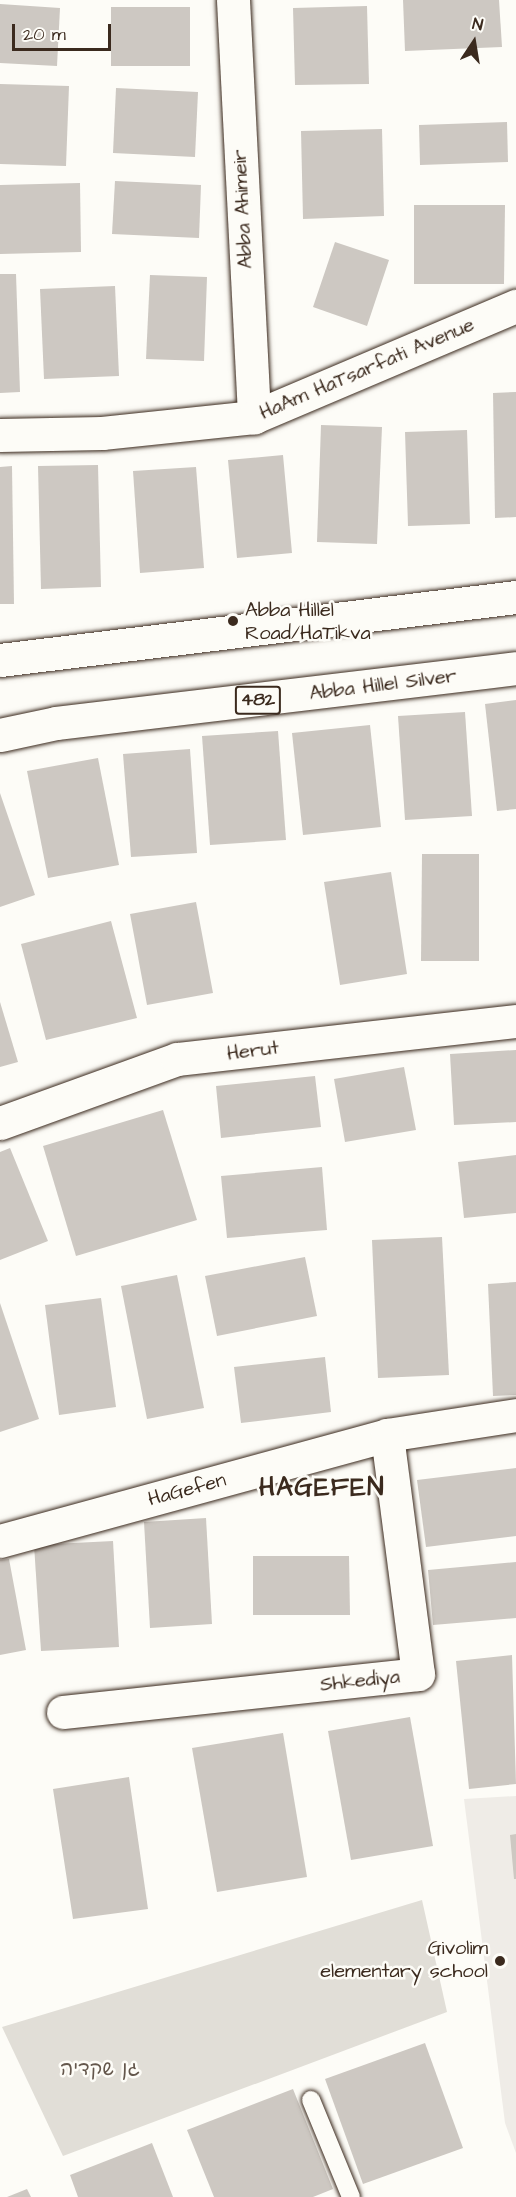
<!DOCTYPE html>
<meta charset="utf-8">
<style>
body{margin:0}
#map{position:relative;width:516px;height:2197px;overflow:hidden;background:#fdfcf7;font-family:"Architects Daughter","Playpen Sans Hebrew",sans-serif}
div>[style]{position:absolute}
.built>*{inset:0;background:#efece7}
.green>*{inset:0;background:#e1ded7}
.building>*{inset:0;background:#cdc8c2}
.roads{filter:drop-shadow(0 0 2px #3b2a1e) drop-shadow(0 0 2px #3b2a1e)}
.service>*{height:18px;margin:-9px;padding:0 9px;transform-origin:9px;border-radius:9px;background:#fdfcf7}
.minor>*{height:33px;margin:-16.5px;padding:0 16.5px;transform-origin:16.5px;border-radius:16.5px;background:#fdfcf7}
.primary>*{height:33px;margin:-16.5px;padding:0 16.5px;transform-origin:16.5px;border-radius:16.5px;background:#fdfcf7}
.dots>*{width:16px;height:16px;translate:-50% -50%;box-sizing:border-box;border:3px solid #fdfcf7;border-radius:50%}
span{translate:-50% -50%;white-space:nowrap;text-align:center;line-height:1.15;-webkit-text-stroke:5px #fdfcf7;paint-order:stroke}
.shield-label span{padding:2px 4px;background:#fdfcf7;border:2px solid;border-radius:4px;-webkit-text-stroke-width:0}
.shield-label{font-size:18px;color:#3b2a1e;font-weight:700}
.street-label{font-size:20px;color:#3b2a1e}
.poi-label{font-size:20px;color:#3b2a1e}
.left{translate:0 -50%;text-align:left}
.right{translate:-100% -50%;text-align:right}
.park-label{font-size:20px;color:#64574c}
.district-label{font-size:26px;color:#3b2a1e;font-weight:700;letter-spacing:1.5px}
.north{position:absolute;left:444px;top:12px;width:60px;height:60px;-webkit-text-stroke:4px #fdfcf7;paint-order:stroke;rotate:12deg;font-size:16px;font-weight:700;line-height:24px;text-align:center;color:#3b2a1e}
.north::after{content:'';display:block;margin:auto;width:21px;height:27px;background:#3b2a1e;clip-path:polygon(50% 0,100% 100%,50% 72%,0 100%)}
.scale{position:absolute;left:12px;top:24px;width:99px;height:27px;box-sizing:border-box;border:3px solid #3b2a1e;border-top:0;padding-left:8px;font-size:18px;line-height:21px;white-space:nowrap;color:#3b2a1e;-webkit-text-stroke:4px #fdfcf7;paint-order:stroke}
</style>
<div id="map">
<div class="built">
<div style="clip-path:polygon(516px 1796px,516px 2153px,505px 2123px,464px 1799px)"></div>
</div>
<div class="green">
<div style="clip-path:polygon(422px 1900px,447px 2012px,63px 2156px,2px 2027px)"></div>
</div>
<div class="building">
<div style="clip-path:polygon(403px 0,499px 0,502px 47px,405px 51px)"></div>
<div style="clip-path:polygon(0 4px,60px 8px,57px 66px,0 63px)"></div>
<div style="clip-path:polygon(367px 6px,369px 84px,295px 85px,293px 8px)"></div>
<div style="clip-path:polygon(111px 7px,190px 7px,190px 66px,111px 66px)"></div>
<div style="clip-path:polygon(0 84px,69px 86px,66px 166px,0 164px)"></div>
<div style="clip-path:polygon(116px 88px,198px 92px,195px 157px,113px 153px)"></div>
<div style="clip-path:polygon(507px 122px,508px 162px,420px 165px,419px 125px)"></div>
<div style="clip-path:polygon(382px 129px,384px 216px,303px 219px,301px 131px)"></div>
<div style="clip-path:polygon(115px 181px,201px 185px,199px 238px,112px 234px)"></div>
<div style="clip-path:polygon(80px 183px,81px 252px,0 254px,0 185px)"></div>
<div style="clip-path:polygon(414px 205px,505px 205px,504px 284px,414px 284px)"></div>
<div style="clip-path:polygon(335px 242px,389px 260px,367px 326px,313px 307px)"></div>
<div style="clip-path:polygon(0 274px,16px 274px,20px 392px,0 393px)"></div>
<div style="clip-path:polygon(150px 275px,207px 277px,204px 361px,146px 359px)"></div>
<div style="clip-path:polygon(115px 286px,119px 376px,44px 379px,40px 289px)"></div>
<div style="clip-path:polygon(516px 392px,516px 517px,495px 518px,493px 393px)"></div>
<div style="clip-path:polygon(321px 425px,382px 427px,377px 544px,317px 542px)"></div>
<div style="clip-path:polygon(467px 430px,470px 524px,408px 526px,405px 432px)"></div>
<div style="clip-path:polygon(283px 455px,292px 553px,237px 558px,228px 460px)"></div>
<div style="clip-path:polygon(98px 465px,101px 587px,41px 589px,38px 466px)"></div>
<div style="clip-path:polygon(12px 466px,14px 604px,0 604px,0 467px)"></div>
<div style="clip-path:polygon(196px 467px,204px 568px,140px 573px,133px 471px)"></div>
<div style="clip-path:polygon(516px 700px,516px 809px,497px 811px,485px 704px)"></div>
<div style="clip-path:polygon(465px 712px,472px 816px,405px 820px,398px 716px)"></div>
<div style="clip-path:polygon(370px 725px,381px 827px,303px 835px,292px 733px)"></div>
<div style="clip-path:polygon(278px 731px,286px 840px,210px 845px,202px 736px)"></div>
<div style="clip-path:polygon(190px 749px,197px 853px,131px 857px,123px 754px)"></div>
<div style="clip-path:polygon(98px 758px,119px 865px,48px 878px,27px 771px)"></div>
<div style="clip-path:polygon(0 793px,35px 895px,0 907px)"></div>
<div style="clip-path:polygon(422px 854px,479px 854px,479px 961px,421px 961px)"></div>
<div style="clip-path:polygon(391px 872px,407px 974px,340px 985px,324px 882px)"></div>
<div style="clip-path:polygon(196px 902px,213px 993px,147px 1005px,130px 914px)"></div>
<div style="clip-path:polygon(111px 921px,137px 1018px,46px 1040px,21px 944px)"></div>
<div style="clip-path:polygon(0 1002px,18px 1062px,0 1067px)"></div>
<div style="clip-path:polygon(516px 1050px,516px 1122px,454px 1125px,450px 1054px)"></div>
<div style="clip-path:polygon(404px 1067px,416px 1130px,345px 1142px,334px 1079px)"></div>
<div style="clip-path:polygon(315px 1076px,321px 1127px,221px 1138px,216px 1086px)"></div>
<div style="clip-path:polygon(163px 1110px,197px 1220px,76px 1256px,43px 1146px)"></div>
<div style="clip-path:polygon(10px 1148px,48px 1241px,0 1260px,0 1152px)"></div>
<div style="clip-path:polygon(516px 1155px,516px 1213px,464px 1218px,458px 1162px)"></div>
<div style="clip-path:polygon(322px 1167px,327px 1230px,227px 1238px,221px 1176px)"></div>
<div style="clip-path:polygon(442px 1237px,449px 1375px,378px 1378px,372px 1240px)"></div>
<div style="clip-path:polygon(305px 1257px,317px 1316px,217px 1336px,205px 1276px)"></div>
<div style="clip-path:polygon(177px 1275px,204px 1408px,147px 1419px,121px 1286px)"></div>
<div style="clip-path:polygon(516px 1282px,516px 1395px,493px 1396px,488px 1284px)"></div>
<div style="clip-path:polygon(101px 1298px,116px 1407px,59px 1415px,45px 1305px)"></div>
<div style="clip-path:polygon(0 1303px,39px 1419px,0 1432px)"></div>
<div style="clip-path:polygon(325px 1357px,331px 1412px,241px 1423px,234px 1367px)"></div>
<div style="clip-path:polygon(516px 1468px,516px 1536px,426px 1547px,417px 1480px)"></div>
<div style="clip-path:polygon(206px 1518px,212px 1624px,150px 1628px,144px 1522px)"></div>
<div style="clip-path:polygon(113px 1541px,119px 1647px,41px 1651px,34px 1545px)"></div>
<div style="clip-path:polygon(253px 1556px,349px 1556px,350px 1615px,253px 1615px)"></div>
<div style="clip-path:polygon(9px 1559px,26px 1650px,0 1655px,0 1560px)"></div>
<div style="clip-path:polygon(516px 1562px,516px 1618px,433px 1625px,428px 1570px)"></div>
<div style="clip-path:polygon(512px 1655px,516px 1784px,469px 1789px,456px 1661px)"></div>
<div style="clip-path:polygon(410px 1717px,433px 1846px,351px 1860px,328px 1731px)"></div>
<div style="clip-path:polygon(283px 1733px,307px 1877px,217px 1892px,192px 1748px)"></div>
<div style="clip-path:polygon(129px 1777px,148px 1909px,73px 1919px,53px 1789px)"></div>
<div style="clip-path:polygon(516px 1834px,516px 1879px,514px 1879px,510px 1835px)"></div>
<div style="clip-path:polygon(425px 2043px,463px 2148px,363px 2184px,325px 2079px)"></div>
<div style="clip-path:polygon(293px 2089px,333px 2189px,313px 2197px,214px 2197px,187px 2130px)"></div>
<div style="clip-path:polygon(152px 2143px,173px 2197px,78px 2197px,70px 2175px)"></div>
<div style="clip-path:polygon(27px 2189px,31px 2197px,7px 2197px)"></div>
</div>
<div class="roads">
<div class="service">
<div style="left:311px;top:2100px;width:105px;rotate:67.6deg"></div>
</div>
<div class="minor">
<div style="left:233px;top:0;width:418px;rotate:87.1deg"></div>
<div style="left:0;top:435px;width:102px;rotate:-1.1deg"></div>
<div style="left:102px;top:433px;width:153px;rotate:-6deg"></div>
<div style="left:254px;top:417px;width:285px;rotate:-23deg"></div>
<div style="left:0;top:1123px;width:188px;rotate:-19.9deg"></div>
<div style="left:177px;top:1059px;width:341px;rotate:-6.4deg"></div>
<div style="left:0;top:1541px;width:401px;rotate:-15.3deg"></div>
<div style="left:387px;top:1435px;width:131px;rotate:-8.8deg"></div>
<div style="left:63px;top:1712px;width:357px;rotate:-6.1deg"></div>
<div style="left:418px;top:1674px;width:241px;rotate:-97.4deg"></div>
</div>
<div class="primary">
<div style="left:0;top:660px;width:520px;rotate:-6.96deg"></div>
<div style="left:0;top:735px;width:57px;rotate:-12.1deg"></div>
<div style="left:56px;top:723px;width:463px;rotate:-6.8deg"></div>
</div>
</div>
<div class="dots">
<div style="left:233px;top:621px;background:#3b2a1e"></div>
<div style="left:500px;top:1961px;background:#3b2a1e"></div>
</div>
<div class="shield-label">
<span style="left:258px;top:700px">482</span>
</div>
<div class="street-label">
<span style="left:243px;top:209px;rotate:-93deg">Abba Ahimeir</span>
<span style="left:367px;top:369px;rotate:-23deg">HaAm HaTsarfati Avenue</span>
<span style="left:383px;top:685px;rotate:-7deg">Abba Hillel Silver</span>
<span style="left:253px;top:1051px;rotate:-7deg">Herut</span>
<span style="left:187px;top:1490px;rotate:-15deg">HaGefen</span>
<span style="left:360px;top:1681px;rotate:-6deg">Shkediya</span>
</div>
<div class="poi-label">
<span class="left" style="left:245px;top:622px">Abba Hillel<br>Road/HaTikva</span>
<span class="right" style="left:488px;top:1960px">Givolim<br>elementary school</span>
</div>
<div class="park-label">
<span style="left:100px;top:2069px">גן שקדיה</span>
</div>
<div class="district-label">
<span style="left:322px;top:1488px">HAGEFEN</span>
</div>
<div class="north">N</div>
<div class="scale">20 m</div>
</div>
